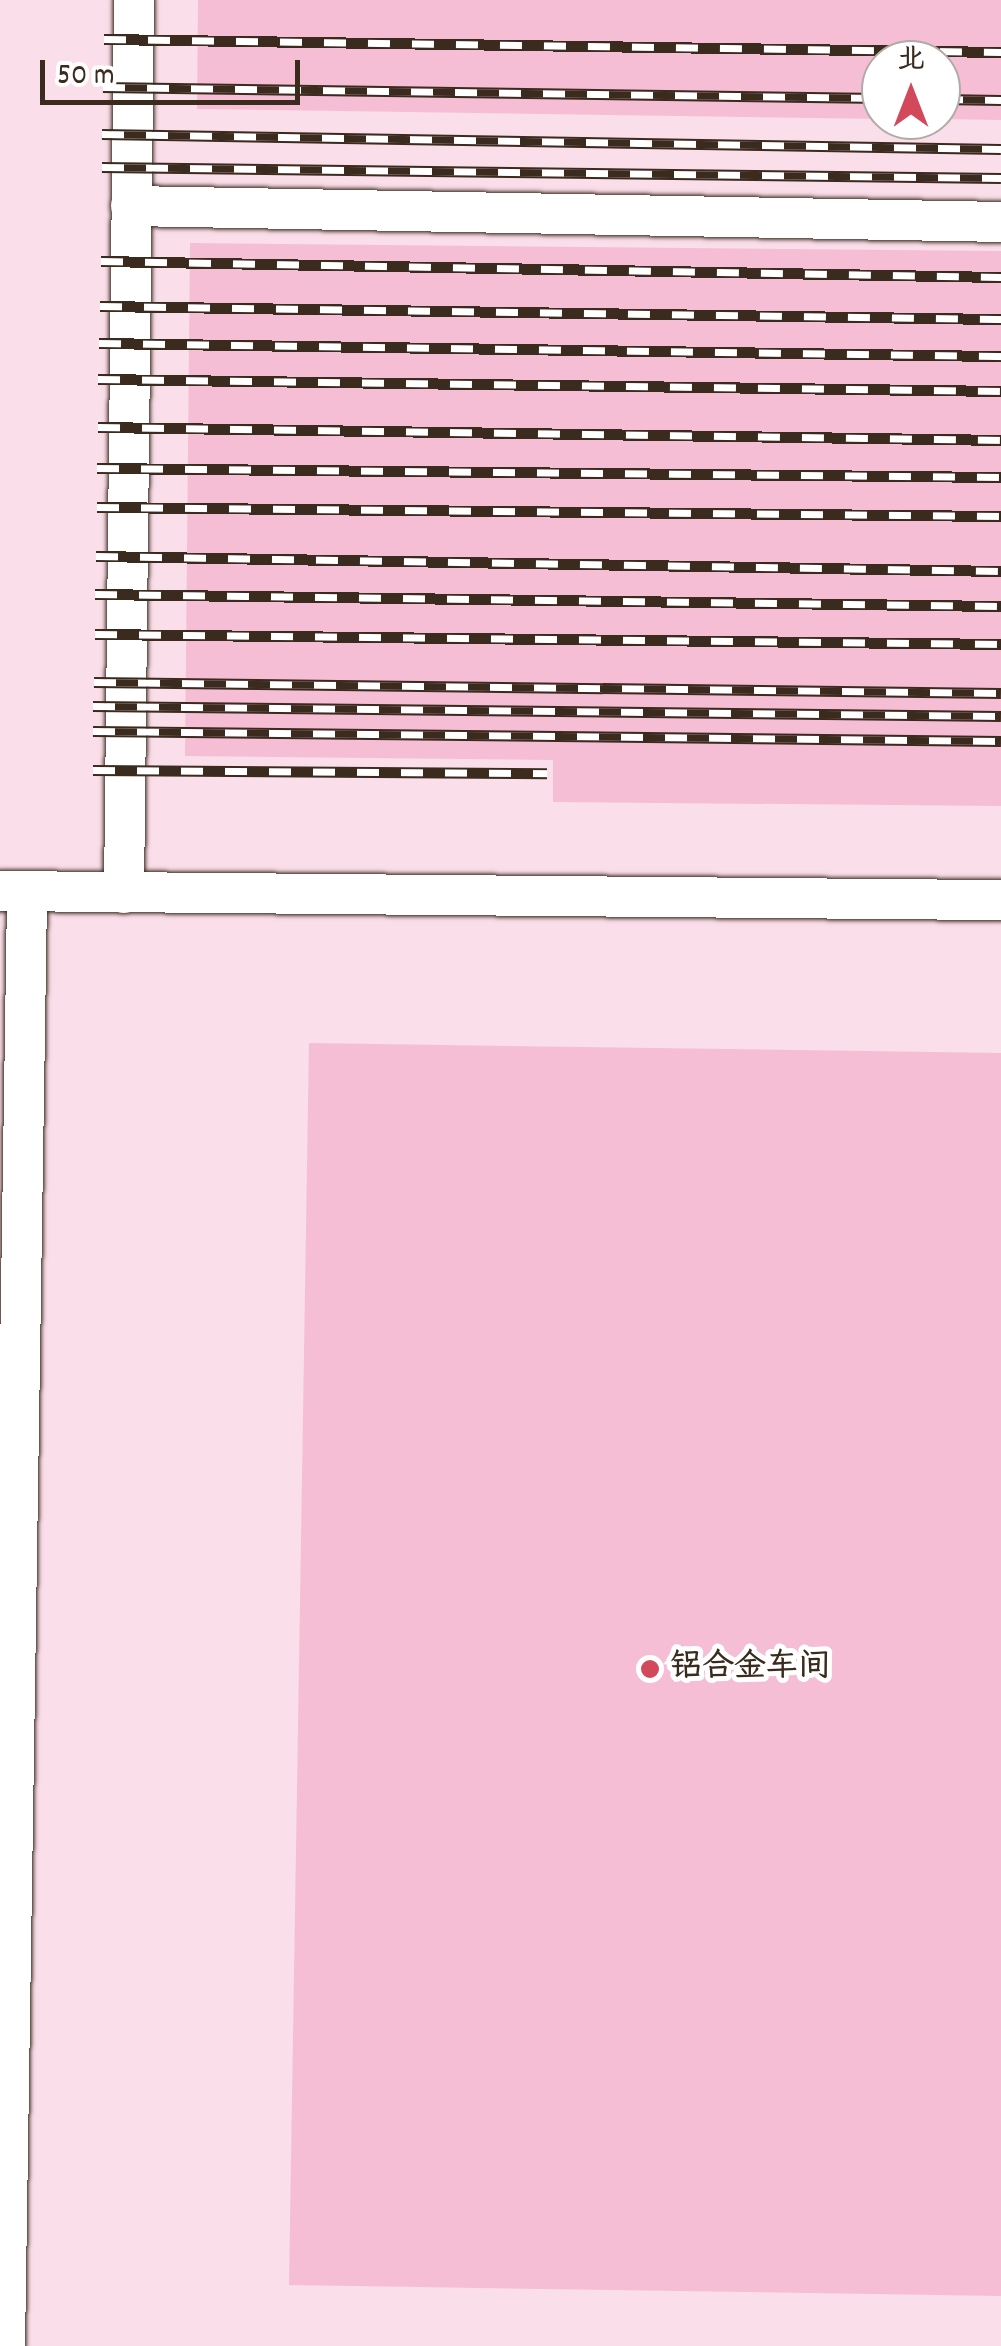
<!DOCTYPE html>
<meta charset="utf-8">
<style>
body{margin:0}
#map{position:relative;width:1001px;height:2346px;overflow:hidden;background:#fcecf2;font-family:Dekko,"LXGW WenKai TC",sans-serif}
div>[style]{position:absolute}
.built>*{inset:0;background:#fadee9}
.building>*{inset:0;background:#f5bed5}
.roads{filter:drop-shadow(0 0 2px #3b2a1e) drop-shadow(0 0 2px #3b2a1e)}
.minor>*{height:40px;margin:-20px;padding:0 20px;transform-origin:20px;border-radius:20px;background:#fff}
.rail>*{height:11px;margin-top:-5.5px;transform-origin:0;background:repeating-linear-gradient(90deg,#fff 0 22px,#3b2a1e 0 44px);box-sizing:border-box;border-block:2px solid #3b2a1e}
.dots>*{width:28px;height:28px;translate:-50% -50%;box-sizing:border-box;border:5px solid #fff;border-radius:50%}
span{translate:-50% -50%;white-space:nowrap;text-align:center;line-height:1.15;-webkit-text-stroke:10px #fff;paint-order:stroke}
.poi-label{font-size:32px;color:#3b2a1e;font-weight:700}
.left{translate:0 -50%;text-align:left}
.north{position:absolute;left:861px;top:40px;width:100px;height:100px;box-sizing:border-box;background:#fff;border:2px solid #b1aaa5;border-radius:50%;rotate:0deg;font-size:28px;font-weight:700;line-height:40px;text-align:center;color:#3b2a1e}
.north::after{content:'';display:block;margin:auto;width:35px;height:45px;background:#d1495b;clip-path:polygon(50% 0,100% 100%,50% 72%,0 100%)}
.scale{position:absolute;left:40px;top:60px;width:260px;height:45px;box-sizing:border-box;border:5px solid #3b2a1e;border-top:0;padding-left:12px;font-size:30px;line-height:35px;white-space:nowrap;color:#3b2a1e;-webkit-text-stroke:8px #fff;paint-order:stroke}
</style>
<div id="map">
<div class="built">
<div style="clip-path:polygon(evenodd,0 0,1001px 0,1001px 2346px,0 2346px,0 0,881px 60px,941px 60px,941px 120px,881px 120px,881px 60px)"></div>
</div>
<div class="building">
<div style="clip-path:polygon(198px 0,1001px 0,1001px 120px,941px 119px,941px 60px,881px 60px,881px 119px,197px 109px)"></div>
<div style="clip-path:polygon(190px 243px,1001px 251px,1001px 806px,553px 802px,553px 760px,185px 756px)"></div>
<div style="clip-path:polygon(309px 1043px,1001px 1053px,1001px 2296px,289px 2285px)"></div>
</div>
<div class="roads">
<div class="minor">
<div style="left:131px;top:206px;width:870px;rotate:1.05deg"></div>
<div style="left:0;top:891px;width:1001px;rotate:0.52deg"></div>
<div style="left:124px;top:893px;width:893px;rotate:-89.36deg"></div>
<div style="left:5px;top:2346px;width:1455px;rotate:-89.13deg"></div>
</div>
</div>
<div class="rail">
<div style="left:104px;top:39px;width:897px;rotate:0.83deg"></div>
<div style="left:103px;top:87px;width:778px;rotate:0.81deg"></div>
<div style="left:941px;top:99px;width:60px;rotate:1deg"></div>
<div style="left:102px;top:134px;width:899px;rotate:0.96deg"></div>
<div style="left:102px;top:167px;width:899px;rotate:0.7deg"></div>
<div style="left:101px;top:261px;width:900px;rotate:1.02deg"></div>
<div style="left:100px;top:306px;width:901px;rotate:0.83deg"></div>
<div style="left:99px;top:343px;width:902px;rotate:0.83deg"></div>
<div style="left:98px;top:379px;width:903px;rotate:0.76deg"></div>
<div style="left:98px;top:427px;width:903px;rotate:0.82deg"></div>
<div style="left:97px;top:468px;width:904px;rotate:0.57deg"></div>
<div style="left:97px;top:507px;width:904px;rotate:0.57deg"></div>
<div style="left:96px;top:556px;width:905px;rotate:0.95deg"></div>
<div style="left:95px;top:594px;width:906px;rotate:0.76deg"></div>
<div style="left:95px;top:634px;width:906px;rotate:0.63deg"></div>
<div style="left:94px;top:682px;width:907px;rotate:0.69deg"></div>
<div style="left:93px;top:706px;width:908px;rotate:0.63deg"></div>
<div style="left:93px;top:731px;width:908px;rotate:0.63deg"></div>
<div style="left:93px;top:770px;width:454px;rotate:0.4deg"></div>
</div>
<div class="dots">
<div style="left:650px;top:1669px;background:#d1495b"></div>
</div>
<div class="poi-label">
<span class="left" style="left:670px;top:1669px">铝合金车间</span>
</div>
<div class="north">北</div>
<div class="scale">50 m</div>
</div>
